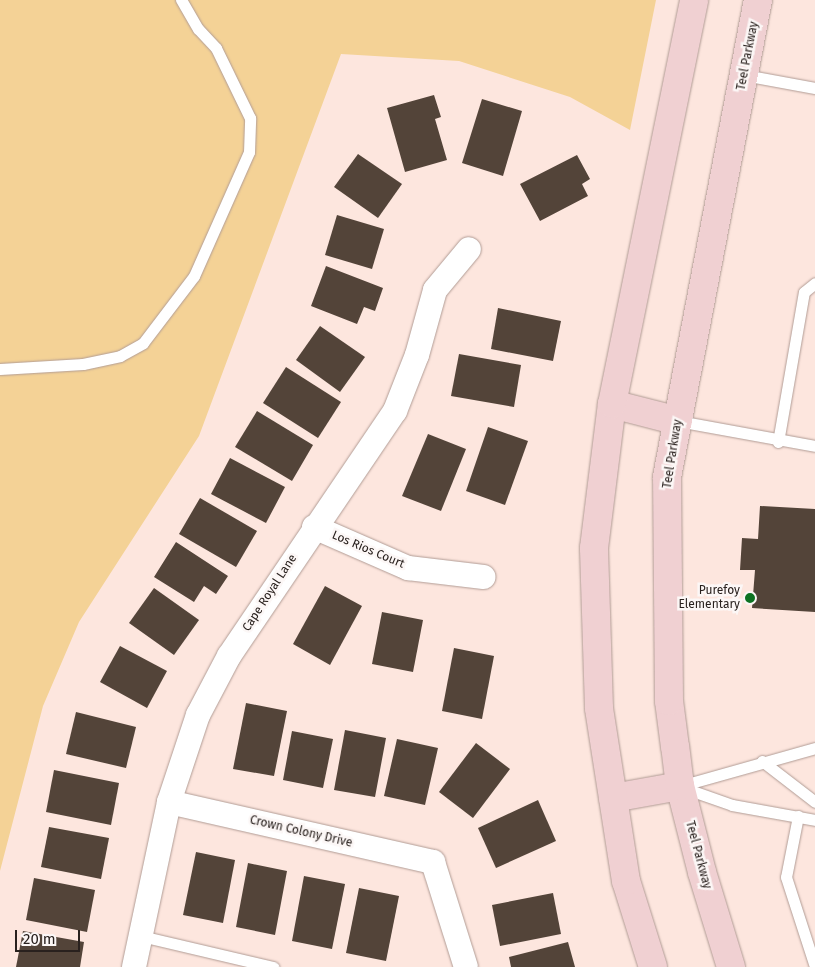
<!DOCTYPE html>
<style>
body{margin:0}
#map{position:relative;width:815px;height:967px;overflow:hidden;background:#fde6de;font-family:"Fira Sans",sans-serif}
div>[style]{position:absolute}
.green>*{inset:0;background:#f4d296}
.building>*{inset:0;background:#534439}
.roads{filter:drop-shadow(0 0 1px #b19c95) drop-shadow(0 0 1px #b19c95)}
.service>*{height:11px;margin:-5.5px;padding:0 5.5px;transform-origin:5.5px;border-radius:5.5px;background:#fff}
.minor>*{height:24px;margin:-12px;padding:0 12px;transform-origin:12px;border-radius:12px;background:#fff}
.secondary>*{height:28px;margin:-14px;padding:0 14px;transform-origin:14px;border-radius:14px;background:#f0d0d2}
.dots>*{width:14px;height:14px;translate:-50% -50%;box-sizing:border-box;border:2px solid #fcf7f6;border-radius:50%}
span{translate:-50% -50%;white-space:nowrap;text-align:center;line-height:1.15;-webkit-text-stroke:5px #fcf7f6;paint-order:stroke}
.street-label{font-size:12px;color:#29211e}
.poi-label{font-size:12px;color:#29211e}
.right{translate:-100% -50%;text-align:right}
.scale{position:absolute;left:15px;top:930px;width:65px;height:22px;box-sizing:border-box;border:2px solid #29211e;border-top:0;padding-left:6px;font-size:15px;line-height:18px;white-space:nowrap;color:#29211e;-webkit-text-stroke:4px #fcf7f6;paint-order:stroke}
</style>
<div id="map">
<div class="green">
<div style="clip-path:polygon(0 0,656px 0,630px 130px,570px 97px,459px 61px,341px 54px,199px 436px,79px 622px,43px 706px,0 871px)"></div>
</div>
<div class="building">
<div style="clip-path:polygon(434px 95px,441px 117px,435px 119px,447px 160px,405px 172px,387px 108px)"></div>
<div style="clip-path:polygon(482px 99px,522px 111px,503px 176px,462px 163px)"></div>
<div style="clip-path:polygon(358px 154px,402px 184px,378px 218px,334px 187px)"></div>
<div style="clip-path:polygon(577px 155px,590px 179px,582px 184px,588px 196px,540px 221px,520px 184px)"></div>
<div style="clip-path:polygon(337px 215px,384px 229px,372px 269px,325px 255px)"></div>
<div style="clip-path:polygon(326px 266px,383px 288px,375px 311px,364px 307px,357px 324px,311px 306px)"></div>
<div style="clip-path:polygon(498px 308px,561px 321px,553px 361px,491px 349px)"></div>
<div style="clip-path:polygon(320px 326px,365px 357px,340px 392px,296px 360px)"></div>
<div style="clip-path:polygon(459px 354px,521px 365px,514px 407px,451px 396px)"></div>
<div style="clip-path:polygon(286px 367px,341px 402px,318px 438px,263px 403px)"></div>
<div style="clip-path:polygon(257px 411px,313px 445px,292px 481px,235px 447px)"></div>
<div style="clip-path:polygon(488px 427px,528px 441px,505px 505px,466px 491px)"></div>
<div style="clip-path:polygon(428px 434px,466px 449px,441px 511px,402px 496px)"></div>
<div style="clip-path:polygon(230px 458px,285px 487px,266px 523px,211px 494px)"></div>
<div style="clip-path:polygon(200px 498px,257px 531px,236px 567px,179px 534px)"></div>
<div style="clip-path:polygon(760px 506px,815px 509px,815px 612px,752px 608px,755px 570px,740px 570px,742px 538px,758px 539px)"></div>
<div style="clip-path:polygon(176px 542px,228px 576px,216px 594px,204px 586px,194px 602px,154px 577px)"></div>
<div style="clip-path:polygon(325px 586px,362px 606px,330px 665px,293px 644px)"></div>
<div style="clip-path:polygon(154px 588px,199px 620px,174px 655px,129px 623px)"></div>
<div style="clip-path:polygon(382px 612px,423px 620px,413px 672px,372px 664px)"></div>
<div style="clip-path:polygon(120px 646px,167px 671px,147px 708px,100px 682px)"></div>
<div style="clip-path:polygon(454px 648px,494px 656px,482px 719px,442px 711px)"></div>
<div style="clip-path:polygon(246px 703px,287px 711px,274px 776px,233px 769px)"></div>
<div style="clip-path:polygon(76px 712px,136px 727px,126px 768px,66px 754px)"></div>
<div style="clip-path:polygon(345px 730px,386px 738px,375px 797px,334px 790px)"></div>
<div style="clip-path:polygon(292px 731px,333px 739px,323px 788px,283px 780px)"></div>
<div style="clip-path:polygon(397px 739px,438px 748px,425px 805px,384px 796px)"></div>
<div style="clip-path:polygon(476px 743px,510px 769px,473px 818px,439px 792px)"></div>
<div style="clip-path:polygon(54px 770px,119px 783px,111px 825px,46px 812px)"></div>
<div style="clip-path:polygon(538px 800px,556px 841px,496px 868px,478px 828px)"></div>
<div style="clip-path:polygon(49px 827px,109px 838px,101px 879px,41px 867px)"></div>
<div style="clip-path:polygon(196px 852px,235px 860px,223px 923px,183px 915px)"></div>
<div style="clip-path:polygon(248px 863px,287px 871px,275px 935px,236px 927px)"></div>
<div style="clip-path:polygon(304px 876px,345px 884px,332px 949px,292px 941px)"></div>
<div style="clip-path:polygon(34px 878px,95px 890px,87px 932px,26px 920px)"></div>
<div style="clip-path:polygon(359px 888px,399px 896px,386px 961px,346px 953px)"></div>
<div style="clip-path:polygon(553px 893px,561px 934px,500px 946px,492px 905px)"></div>
<div style="clip-path:polygon(23px 931px,84px 942px,80px 967px,16px 967px)"></div>
<div style="clip-path:polygon(568px 942px,575px 967px,511px 967px,509px 957px)"></div>
</div>
<div class="roads">
<div class="service">
<div style="left:744px;top:75px;width:72px;rotate:10.4deg"></div>
<div style="left:0;top:369px;width:83px;rotate:-3.4deg"></div>
<div style="left:83px;top:364px;width:38px;rotate:-12deg"></div>
<div style="left:120px;top:356px;width:26px;rotate:-29deg"></div>
<div style="left:143px;top:343px;width:84px;rotate:-52.7deg"></div>
<div style="left:194px;top:276px;width:136px;rotate:-66.1deg"></div>
<div style="left:249px;top:152px;width:34px;rotate:-88deg"></div>
<div style="left:250px;top:118px;width:78px;rotate:-115.9deg"></div>
<div style="left:216px;top:48px;width:26px;rotate:-133deg"></div>
<div style="left:198px;top:29px;width:34px;rotate:-120deg"></div>
<div style="left:678px;top:421px;width:139px;rotate:10.3deg"></div>
<div style="left:778px;top:442px;width:152px;rotate:-80.2deg"></div>
<div style="left:804px;top:292px;width:14px;rotate:-39deg"></div>
<div style="left:762px;top:761px;width:67px;rotate:37.7deg"></div>
<div style="left:680px;top:786px;width:140px;rotate:-15.7deg"></div>
<div style="left:681px;top:787px;width:54px;rotate:19.4deg"></div>
<div style="left:732px;top:805px;width:84px;rotate:10.2deg"></div>
<div style="left:798px;top:816px;width:62px;rotate:101.1deg"></div>
<div style="left:786px;top:877px;width:95px;rotate:72.1deg"></div>
<div style="left:141px;top:936px;width:136px;rotate:13.2deg"></div>
</div>
<div class="minor">
<div style="left:314px;top:527px;width:103px;rotate:23.6deg"></div>
<div style="left:408px;top:568px;width:76px;rotate:6.8deg"></div>
<div style="left:169px;top:802px;width:271px;rotate:12.8deg"></div>
<div style="left:433px;top:862px;width:110px;rotate:72.6deg"></div>
<div style="left:134px;top:967px;width:169px;rotate:-78deg"></div>
<div style="left:169px;top:802px;width:92px;rotate:-71.6deg"></div>
<div style="left:198px;top:715px;width:67px;rotate:-62.3deg"></div>
<div style="left:229px;top:656px;width:296px;rotate:-55.9deg"></div>
<div style="left:395px;top:411px;width:60px;rotate:-68.6deg"></div>
<div style="left:417px;top:355px;width:67px;rotate:-74.5deg"></div>
<div style="left:435px;top:290px;width:53px;rotate:-50.3deg"></div>
</div>
<div class="secondary">
<div style="left:612px;top:404px;width:68px;rotate:14.4deg"></div>
<div style="left:613px;top:798px;width:68px;rotate:-10.2deg"></div>
<div style="left:653px;top:967px;width:90px;rotate:-107.4deg"></div>
<div style="left:626px;top:881px;width:175px;rotate:-98.9deg"></div>
<div style="left:599px;top:708px;width:160px;rotate:-91.8deg"></div>
<div style="left:594px;top:548px;width:145px;rotate:-82.9deg"></div>
<div style="left:612px;top:404px;width:412px;rotate:-78.5deg"></div>
<div style="left:731px;top:967px;width:99px;rotate:-107deg"></div>
<div style="left:702px;top:872px;width:89px;rotate:-104.3deg"></div>
<div style="left:680px;top:786px;width:39px;rotate:-97deg"></div>
<div style="left:675px;top:747px;width:46px;rotate:-97.4deg"></div>
<div style="left:669px;top:701px;width:224px;rotate:-90.5deg"></div>
<div style="left:667px;top:477px;width:486px;rotate:-79.2deg"></div>
</div>
</div>
<div class="dots">
<div style="left:750px;top:598px;background:#0d7222"></div>
</div>
<div class="street-label">
<span style="left:748px;top:56px;rotate:-79deg">Teel Parkway</span>
<span style="left:673px;top:454px;rotate:-81deg">Teel Parkway</span>
<span style="left:368px;top:550px;rotate:23deg">Los Rios Court</span>
<span style="left:270px;top:593px;rotate:-57deg">Cape Royal Lane</span>
<span style="left:301px;top:832px;rotate:13deg">Crown Colony Drive</span>
<span style="left:698px;top:855px;rotate:75deg">Teel Parkway</span>
</div>
<div class="poi-label">
<span class="right" style="left:740px;top:598px">Purefoy<br>Elementary</span>
</div>
<div class="scale">20 m</div>
</div>
